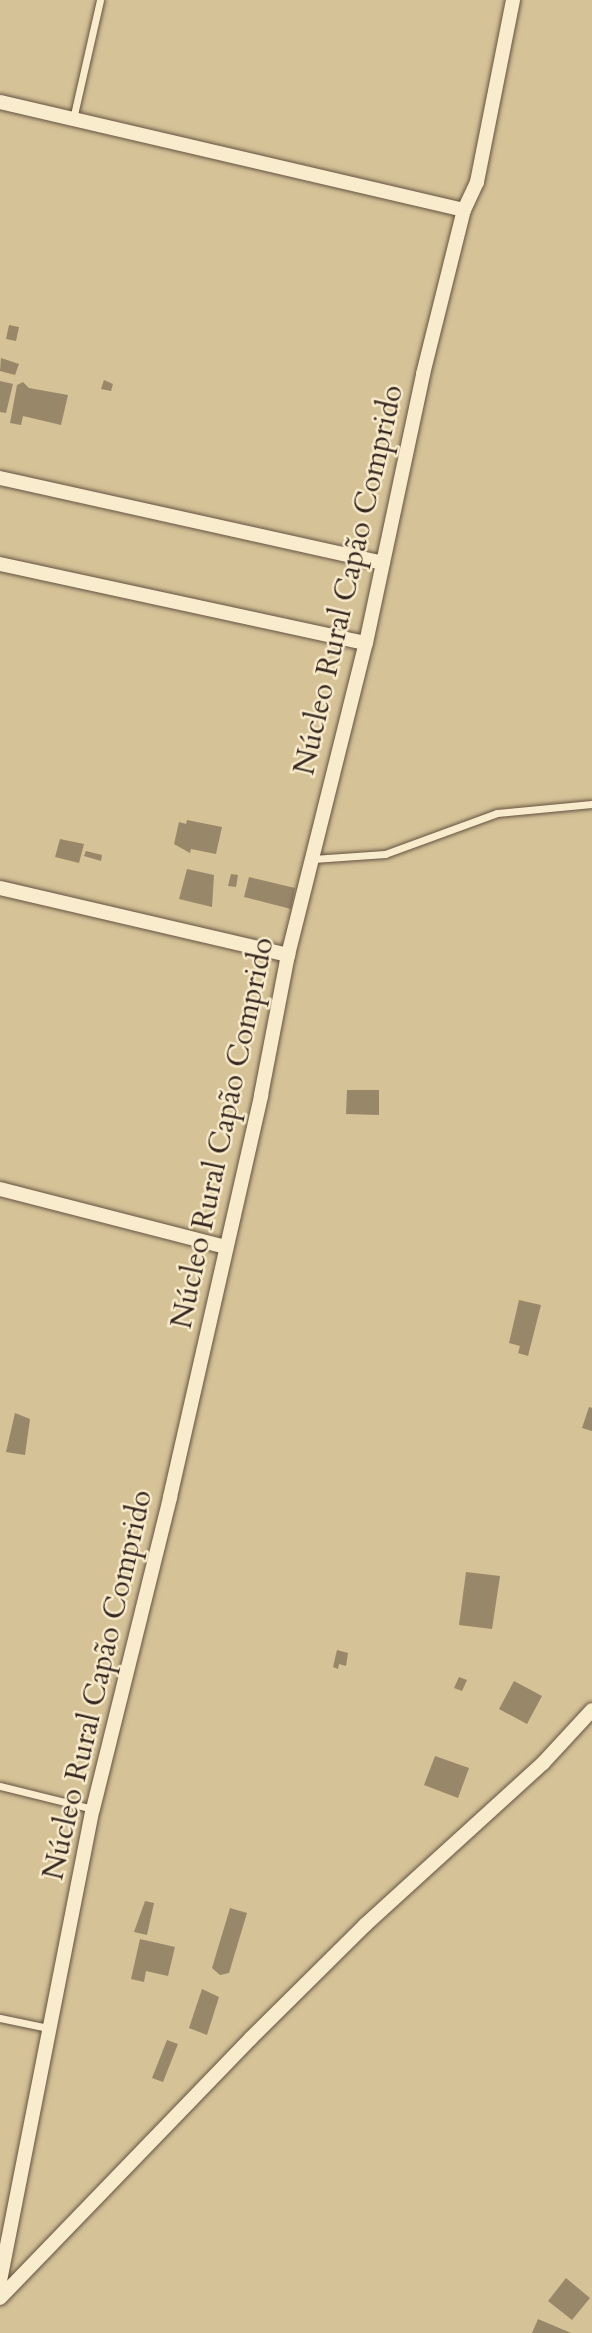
<!DOCTYPE html>
<meta charset="utf-8">
<style>
body{margin:0}
#map{position:relative;width:592px;height:2333px;overflow:hidden;background:#f6e2b0;font-family:Cardo,serif}
div>[style]{position:absolute}
.green>*{inset:0;background:#d5c297}
.building>*{inset:0;background:#99876a}
.roads{filter:drop-shadow(0 0 2px #645442) drop-shadow(0 0 2px #645442)}
.service>*{height:7px;margin:-3.5px;padding:0 3.5px;transform-origin:3.5px;border-radius:3.5px;background:#f9eccc}
.minor>*{height:14px;margin:-7px;padding:0 7px;transform-origin:7px;border-radius:7px;background:#f9eccc}
span{translate:-50% -50%;white-space:nowrap;text-align:center;line-height:1.15;-webkit-text-stroke:5px #f9eccc;paint-order:stroke}
.street-label{font-size:30px;color:#34251e}
</style>
<div id="map">
<div class="green">
<div style="clip-path:polygon(0 0,592px 0,592px 2333px,0 2333px)"></div>
</div>
<div class="building">
<div style="clip-path:polygon(9px 325px,19px 327px,16px 341px,6px 339px)"></div>
<div style="clip-path:polygon(1px 358px,19px 364px,15px 375px,0 371px)"></div>
<div style="clip-path:polygon(104px 380px,113px 384px,111px 391px,101px 389px)"></div>
<div style="clip-path:polygon(0 381px,13px 384px,6px 413px,0 412px)"></div>
<div style="clip-path:polygon(23px 382px,29px 388px,68px 395px,61px 425px,23px 416px,21px 425px,10px 423px,17px 385px)"></div>
<div style="clip-path:polygon(187px 820px,222px 827px,216px 854px,191px 849px,190px 853px,174px 844px,179px 822px,186px 824px)"></div>
<div style="clip-path:polygon(60px 839px,84px 844px,79px 863px,55px 857px)"></div>
<div style="clip-path:polygon(86px 851px,102px 855px,101px 861px,84px 856px)"></div>
<div style="clip-path:polygon(187px 869px,214px 875px,212px 907px,179px 899px)"></div>
<div style="clip-path:polygon(231px 874px,238px 875px,236px 887px,228px 886px)"></div>
<div style="clip-path:polygon(249px 877px,295px 888px,291px 909px,244px 897px)"></div>
<div style="clip-path:polygon(347px 1090px,379px 1090px,379px 1115px,346px 1114px)"></div>
<div style="clip-path:polygon(519px 1300px,541px 1305px,528px 1356px,518px 1353px,520px 1346px,509px 1343px)"></div>
<div style="clip-path:polygon(589px 1407px,592px 1408px,592px 1431px,582px 1428px)"></div>
<div style="clip-path:polygon(15px 1413px,30px 1419px,25px 1455px,6px 1452px)"></div>
<div style="clip-path:polygon(466px 1572px,500px 1576px,492px 1629px,459px 1625px)"></div>
<div style="clip-path:polygon(337px 1650px,348px 1653px,346px 1666px,339px 1664px,338px 1669px,333px 1667px)"></div>
<div style="clip-path:polygon(459px 1677px,467px 1680px,462px 1691px,454px 1688px)"></div>
<div style="clip-path:polygon(514px 1681px,542px 1696px,527px 1724px,499px 1709px)"></div>
<div style="clip-path:polygon(435px 1756px,469px 1768px,458px 1798px,424px 1785px)"></div>
<div style="clip-path:polygon(145px 1901px,154px 1903px,147px 1935px,134px 1932px)"></div>
<div style="clip-path:polygon(230px 1908px,247px 1913px,229px 1973px,220px 1975px,212px 1968px)"></div>
<div style="clip-path:polygon(140px 1939px,175px 1947px,168px 1976px,146px 1971px,144px 1982px,131px 1979px)"></div>
<div style="clip-path:polygon(202px 1989px,219px 1997px,207px 2035px,189px 2028px)"></div>
<div style="clip-path:polygon(167px 2040px,178px 2044px,163px 2082px,152px 2078px)"></div>
<div style="clip-path:polygon(566px 2278px,590px 2298px,572px 2320px,548px 2301px)"></div>
<div style="clip-path:polygon(538px 2319px,571px 2333px,532px 2333px)"></div>
</div>
<div class="roads">
<div class="service">
<div style="left:73px;top:119px;width:122px;rotate:-77.2deg"></div>
<div style="left:313px;top:859px;width:72px;rotate:-4deg"></div>
<div style="left:385px;top:854px;width:119px;rotate:-20.1deg"></div>
<div style="left:497px;top:813px;width:95px;rotate:-5.4deg"></div>
<div style="left:0;top:1786px;width:96px;rotate:13.9deg"></div>
<div style="left:0;top:2018px;width:49px;rotate:11.8deg"></div>
</div>
<div class="minor">
<div style="left:0;top:102px;width:476px;rotate:13.1deg"></div>
<div style="left:0;top:478px;width:392px;rotate:12.5deg"></div>
<div style="left:0;top:564px;width:374px;rotate:12.2deg"></div>
<div style="left:0;top:888px;width:296px;rotate:13.1deg"></div>
<div style="left:0;top:1189px;width:233px;rotate:14.4deg"></div>
<div style="left:0;top:2281px;width:481px;rotate:-78.9deg"></div>
<div style="left:93px;top:1809px;width:321px;rotate:-76.1deg"></div>
<div style="left:170px;top:1497px;width:412px;rotate:-77.2deg"></div>
<div style="left:261px;top:1095px;width:143px;rotate:-79.1deg"></div>
<div style="left:288px;top:955px;width:322px;rotate:-76deg"></div>
<div style="left:366px;top:643px;width:275px;rotate:-78deg"></div>
<div style="left:423px;top:374px;width:169px;rotate:-76deg"></div>
<div style="left:464px;top:210px;width:31px;rotate:-65deg"></div>
<div style="left:477px;top:182px;width:186px;rotate:-78.8deg"></div>
<div style="left:0;top:2298px;width:361px;rotate:-46deg"></div>
<div style="left:251px;top:2038px;width:161px;rotate:-44.7deg"></div>
<div style="left:365px;top:1925px;width:241px;rotate:-42.3deg"></div>
<div style="left:543px;top:1763px;width:72px;rotate:-47.2deg"></div>
</div>
</div>
<div class="street-label">
<span style="left:349px;top:580px;rotate:-77deg">Núcleo Rural Capão Comprido</span>
<span style="left:223px;top:1133px;rotate:-78deg">Núcleo Rural Capão Comprido</span>
<span style="left:98px;top:1685px;rotate:-77deg">Núcleo Rural Capão Comprido</span>
</div>
</div>
